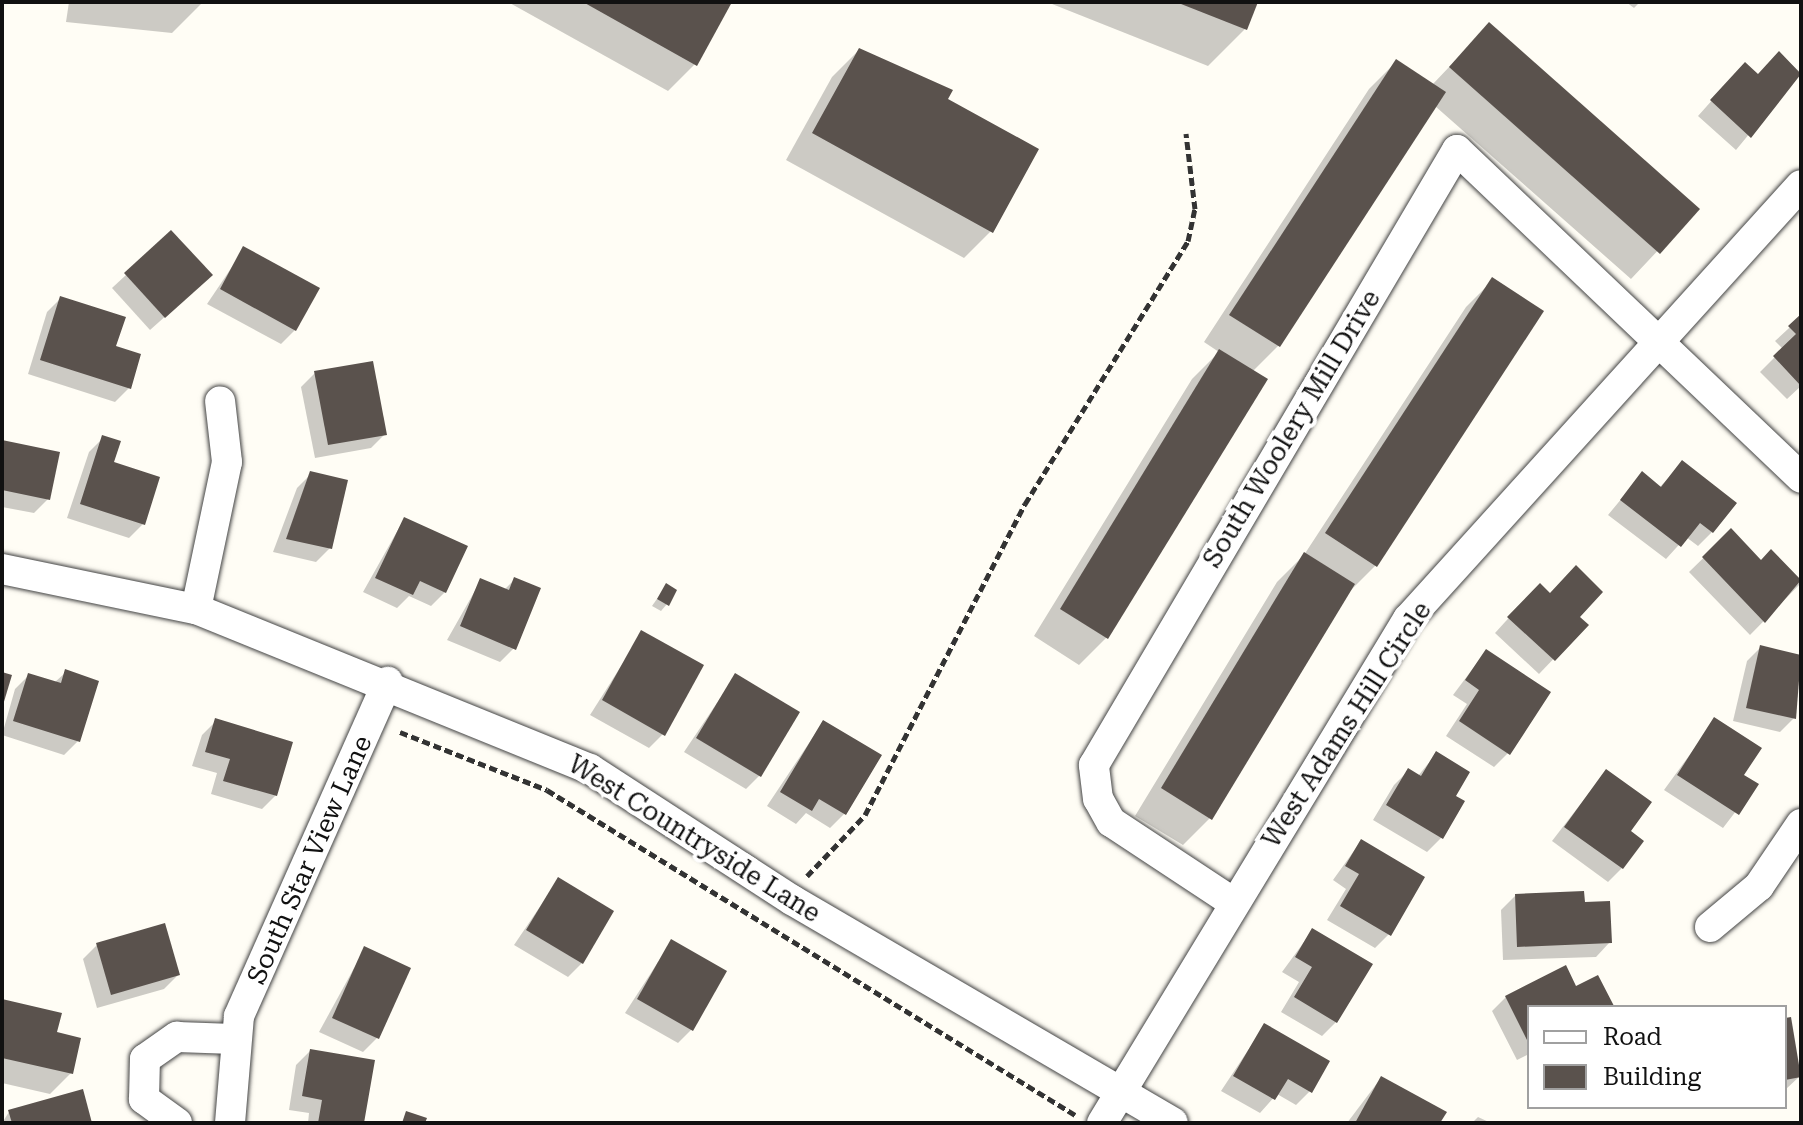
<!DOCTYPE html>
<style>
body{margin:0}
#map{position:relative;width:1803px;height:1125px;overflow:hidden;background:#fffdf5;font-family:"Roboto Serif",serif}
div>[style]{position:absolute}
.shadow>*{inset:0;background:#0003}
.building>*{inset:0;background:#5a524d}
.path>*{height:5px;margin-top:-2.5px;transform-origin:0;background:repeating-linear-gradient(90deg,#333 0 8px,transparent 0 12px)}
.roads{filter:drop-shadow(0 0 2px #444) drop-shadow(0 0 2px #444)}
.minor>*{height:30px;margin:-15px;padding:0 15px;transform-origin:15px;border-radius:15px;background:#fff}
span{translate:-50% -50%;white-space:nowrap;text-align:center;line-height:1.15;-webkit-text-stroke:8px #fff;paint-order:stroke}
.street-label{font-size:26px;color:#111}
.frame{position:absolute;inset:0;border:4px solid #111;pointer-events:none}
.legend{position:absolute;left:1527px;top:1005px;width:260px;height:104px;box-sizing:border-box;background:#fff;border:2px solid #a0a0a0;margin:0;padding:10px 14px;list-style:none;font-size:24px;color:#111}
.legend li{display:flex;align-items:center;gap:16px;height:40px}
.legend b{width:40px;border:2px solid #a0a0a0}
</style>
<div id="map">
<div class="shadow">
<div style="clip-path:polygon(69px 2px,203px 2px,172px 33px,66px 22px)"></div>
<div style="clip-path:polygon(508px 2px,730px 2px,695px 64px,668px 91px)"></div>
<div style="clip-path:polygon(1047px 2px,1255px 2px,1245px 29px,1208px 66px)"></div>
<div style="clip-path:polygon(1626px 2px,1640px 2px,1634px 8px)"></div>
<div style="clip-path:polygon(1489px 25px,1697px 209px,1631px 279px,1435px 106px,1278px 346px,1252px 372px,1106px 638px,1079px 665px,1034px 636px,1192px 379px,1219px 352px,1204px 342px,1369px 89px,1396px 62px,1432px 85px)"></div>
<div style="clip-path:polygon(859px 50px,945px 100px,991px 231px,964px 258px,786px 160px,832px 77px)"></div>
<div style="clip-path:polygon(1780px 54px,1800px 72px,1736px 150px,1698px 116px,1731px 79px,1758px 76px)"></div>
<div style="clip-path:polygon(244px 249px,295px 330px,281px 344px,207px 304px)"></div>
<div style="clip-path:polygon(126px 275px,196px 289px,150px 330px,112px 288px)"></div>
<div style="clip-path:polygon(1493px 280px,1375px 566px,1348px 593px,1210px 818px,1183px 845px,1135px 816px,1277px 582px,1304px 555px,1466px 307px)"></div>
<div style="clip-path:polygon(61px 298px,114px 348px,129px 388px,115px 402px,28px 374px,47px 312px)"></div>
<div style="clip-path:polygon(1801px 317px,1801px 386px,1787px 399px,1760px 372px,1783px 349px,1775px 341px)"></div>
<div style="clip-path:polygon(315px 373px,385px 434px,371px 448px,315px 458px,301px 387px)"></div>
<div style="clip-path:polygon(103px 438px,143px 524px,129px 538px,67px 518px,89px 452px)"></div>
<div style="clip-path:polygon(2px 442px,48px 499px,34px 513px,2px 507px)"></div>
<div style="clip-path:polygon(1682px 463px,1712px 532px,1698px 546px,1686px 537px,1666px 559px,1608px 515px,1642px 474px,1659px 488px)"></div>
<div style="clip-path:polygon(311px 474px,330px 548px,316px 562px,273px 552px,297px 488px)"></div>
<div style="clip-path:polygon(404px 519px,445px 592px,431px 606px,409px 596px,397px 608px,363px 592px)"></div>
<div style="clip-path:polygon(1731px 531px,1761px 562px,1771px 552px,1801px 583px,1750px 635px,1689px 572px)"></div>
<div style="clip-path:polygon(515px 579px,514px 648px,500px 662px,447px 640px,481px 580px,504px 590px)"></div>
<div style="clip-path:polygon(666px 586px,667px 604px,661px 611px,652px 606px)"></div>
<div style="clip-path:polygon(1526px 599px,1586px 625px,1539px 674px,1495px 633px)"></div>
<div style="clip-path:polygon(642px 633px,663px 734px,649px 748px,590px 715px)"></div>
<div style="clip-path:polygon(1761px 647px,1801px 657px,1794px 718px,1780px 732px,1733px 721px,1747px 661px)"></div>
<div style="clip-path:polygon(1486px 651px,1508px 753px,1494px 767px,1446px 736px,1467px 704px,1453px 695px)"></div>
<div style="clip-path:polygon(66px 672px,78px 741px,64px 755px,2px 735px,15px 689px,29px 675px,54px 683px)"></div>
<div style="clip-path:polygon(735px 676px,760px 775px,746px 789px,684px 752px)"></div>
<div style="clip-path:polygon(1715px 720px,1742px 775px,1756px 785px,1723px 828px,1664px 790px)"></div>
<div style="clip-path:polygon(216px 721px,276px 795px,262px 809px,211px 794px,217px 773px,192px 766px,202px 735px)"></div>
<div style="clip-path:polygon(823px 722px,844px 814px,830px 828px,806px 813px,796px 824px,767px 806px)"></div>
<div style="clip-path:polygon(1436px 754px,1453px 797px,1441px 838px,1427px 852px,1373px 820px,1394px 785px,1408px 771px,1418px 776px)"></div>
<div style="clip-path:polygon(1606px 771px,1628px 832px,1622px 868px,1608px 882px,1552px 841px)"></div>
<div style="clip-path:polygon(1361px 841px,1389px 934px,1375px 948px,1327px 920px,1346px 889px,1333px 880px)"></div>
<div style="clip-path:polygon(558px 880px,582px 963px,568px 977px,514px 945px)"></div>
<div style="clip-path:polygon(1515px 896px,1583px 904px,1610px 942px,1596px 957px,1503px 960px,1501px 910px)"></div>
<div style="clip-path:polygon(1312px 931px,1336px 1022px,1322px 1036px,1281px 1012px,1299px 982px,1282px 972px)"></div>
<div style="clip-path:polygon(671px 942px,692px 1029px,678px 1043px,625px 1013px)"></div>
<div style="clip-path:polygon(97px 945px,178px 975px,164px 989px,97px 1008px,83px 959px)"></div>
<div style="clip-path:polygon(365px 948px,377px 1038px,363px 1052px,319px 1032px)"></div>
<div style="clip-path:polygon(1576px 989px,1611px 1006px,1529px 1007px,1529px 1054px,1517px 1060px,1492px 1011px,1506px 997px)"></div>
<div style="clip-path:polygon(2px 1001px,55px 1034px,71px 1073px,50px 1094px,2px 1083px)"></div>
<div style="clip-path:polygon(1785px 1020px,1800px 1076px,1785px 1090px)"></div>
<div style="clip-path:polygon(1264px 1026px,1310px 1091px,1296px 1105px,1277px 1094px,1260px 1113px,1221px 1091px)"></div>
<div style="clip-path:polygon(310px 1051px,362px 1123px,308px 1123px,309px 1113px,289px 1110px,296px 1065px)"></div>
<div style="clip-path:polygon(1381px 1078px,1438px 1123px,1347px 1123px)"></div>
<div style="clip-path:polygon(9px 1112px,90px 1123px,2px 1123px)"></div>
<div style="clip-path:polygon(1478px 1117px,1491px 1123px,1472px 1123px)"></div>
</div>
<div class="building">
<div style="clip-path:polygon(583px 2px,732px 2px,697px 66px)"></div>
<div style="clip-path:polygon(1176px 2px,1258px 2px,1247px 30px)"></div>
<div style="clip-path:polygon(1489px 22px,1700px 209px,1660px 254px,1449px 67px)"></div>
<div style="clip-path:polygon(859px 48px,953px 90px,948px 99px,1039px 149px,993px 233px,812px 133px)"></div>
<div style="clip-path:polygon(1779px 51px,1801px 74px,1751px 138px,1710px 100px,1745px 62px,1758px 74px)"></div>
<div style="clip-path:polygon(1396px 59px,1446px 92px,1280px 347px,1229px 315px)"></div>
<div style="clip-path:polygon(171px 230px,213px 275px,165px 318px,124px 273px)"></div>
<div style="clip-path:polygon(243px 246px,320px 288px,296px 331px,220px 289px)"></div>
<div style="clip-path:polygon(1492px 277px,1544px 311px,1377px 567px,1325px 533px)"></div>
<div style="clip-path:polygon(60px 296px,126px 317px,116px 346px,141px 354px,131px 389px,40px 360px)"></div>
<div style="clip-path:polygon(1801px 314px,1801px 386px,1773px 356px,1796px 334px,1788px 326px)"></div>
<div style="clip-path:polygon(1219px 349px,1268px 379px,1108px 639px,1060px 609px)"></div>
<div style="clip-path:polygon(373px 361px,387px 435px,328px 445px,314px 371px)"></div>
<div style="clip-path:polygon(102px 435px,121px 441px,114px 462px,160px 477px,145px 525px,80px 504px)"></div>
<div style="clip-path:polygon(2px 440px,60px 452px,50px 500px,2px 490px)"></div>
<div style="clip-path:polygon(1682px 460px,1737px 503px,1713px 533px,1700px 523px,1681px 547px,1620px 500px,1642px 471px,1661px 487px)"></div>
<div style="clip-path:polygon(310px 471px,348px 480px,332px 549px,286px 539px)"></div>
<div style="clip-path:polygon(404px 517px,468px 546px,446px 593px,420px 581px,413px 595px,375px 578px)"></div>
<div style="clip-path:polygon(1731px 528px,1761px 560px,1771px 549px,1801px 580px,1765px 623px,1702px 557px)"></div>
<div style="clip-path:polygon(1304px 552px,1355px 584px,1212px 820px,1161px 788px)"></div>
<div style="clip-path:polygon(1576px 565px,1603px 592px,1580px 617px,1589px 625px,1555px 661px,1507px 617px,1540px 583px,1550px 593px)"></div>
<div style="clip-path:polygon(514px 577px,541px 588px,516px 650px,460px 626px,480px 578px,509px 590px)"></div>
<div style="clip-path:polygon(666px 583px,677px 590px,669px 606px,657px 599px)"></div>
<div style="clip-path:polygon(641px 630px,704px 665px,665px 736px,602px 700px)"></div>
<div style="clip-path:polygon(1760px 645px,1801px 655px,1796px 719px,1746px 708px)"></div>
<div style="clip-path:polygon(1486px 649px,1551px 692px,1510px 755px,1459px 721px,1479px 690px,1465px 680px)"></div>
<div style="clip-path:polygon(65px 669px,99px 681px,80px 742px,13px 721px,28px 673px,61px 683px)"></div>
<div style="clip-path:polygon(2px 672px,12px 675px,3px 705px,2px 705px)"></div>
<div style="clip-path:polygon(735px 673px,800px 712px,761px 777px,696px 738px)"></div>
<div style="clip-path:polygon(1714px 717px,1762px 748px,1744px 775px,1759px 784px,1739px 815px,1677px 775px)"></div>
<div style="clip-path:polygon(215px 718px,293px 742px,277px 796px,223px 781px,230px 759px,205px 752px)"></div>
<div style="clip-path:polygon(823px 720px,882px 755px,846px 815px,819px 799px,812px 811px,780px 792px)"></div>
<div style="clip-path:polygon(1436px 751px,1470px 772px,1456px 796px,1465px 801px,1443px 839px,1386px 805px,1408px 768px,1421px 776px)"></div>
<div style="clip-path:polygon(1606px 769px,1652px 802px,1631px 831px,1644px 841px,1623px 869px,1564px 827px)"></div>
<div style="clip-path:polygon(1361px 839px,1425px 877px,1391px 936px,1340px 906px,1359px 874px,1345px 866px)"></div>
<div style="clip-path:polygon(558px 877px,614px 911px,583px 964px,526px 930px)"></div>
<div style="clip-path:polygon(1584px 891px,1585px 902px,1610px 901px,1612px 943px,1517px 947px,1515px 894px)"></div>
<div style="clip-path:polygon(165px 923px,180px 975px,111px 995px,96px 943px)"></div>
<div style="clip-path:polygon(1312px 928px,1373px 964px,1337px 1023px,1294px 997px,1312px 967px,1295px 957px)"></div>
<div style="clip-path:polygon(671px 939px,727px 971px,693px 1031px,637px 999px)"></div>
<div style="clip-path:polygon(364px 946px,411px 968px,379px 1039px,332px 1018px)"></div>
<div style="clip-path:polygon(1566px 965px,1576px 986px,1598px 975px,1614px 1006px,1529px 1007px,1529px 1044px,1505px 996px)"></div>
<div style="clip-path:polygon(2px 999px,62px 1013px,57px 1032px,81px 1038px,73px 1074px,2px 1058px)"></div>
<div style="clip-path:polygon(1791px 1017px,1801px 1077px,1785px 1080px,1785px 1018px)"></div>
<div style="clip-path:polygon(1264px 1023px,1330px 1061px,1312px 1093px,1288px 1079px,1275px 1100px,1233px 1076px)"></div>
<div style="clip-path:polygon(310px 1049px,375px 1060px,364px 1123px,318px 1123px,322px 1100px,302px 1096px)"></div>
<div style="clip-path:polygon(1381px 1076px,1447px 1112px,1440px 1123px,1355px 1123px)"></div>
<div style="clip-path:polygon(83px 1089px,92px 1123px,12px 1123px,8px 1110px)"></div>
<div style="clip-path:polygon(406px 1111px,427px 1118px,425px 1123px,402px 1123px)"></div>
</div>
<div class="path">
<div style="left:400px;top:732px;width:158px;rotate:21.5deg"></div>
<div style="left:547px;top:790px;width:620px;rotate:31.61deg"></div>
<div style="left:807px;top:876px;width:84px;rotate:-46.4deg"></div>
<div style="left:865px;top:815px;width:350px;rotate:-62.8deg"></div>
<div style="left:1025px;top:504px;width:309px;rotate:-58.2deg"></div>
<div style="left:1188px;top:241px;width:33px;rotate:-78deg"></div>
<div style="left:1195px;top:209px;width:76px;rotate:-96.8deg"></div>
</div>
<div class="roads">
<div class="minor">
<div style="left:2px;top:569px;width:198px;rotate:11.7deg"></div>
<div style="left:196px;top:609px;width:425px;rotate:22.1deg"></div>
<div style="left:590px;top:769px;width:241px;rotate:33deg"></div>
<div style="left:792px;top:900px;width:441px;rotate:30.3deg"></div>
<div style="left:196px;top:609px;width:150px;rotate:-78.1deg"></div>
<div style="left:227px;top:462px;width:61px;rotate:-96.5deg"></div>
<div style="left:1234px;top:903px;width:147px;rotate:-146.6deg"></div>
<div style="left:1111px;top:822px;width:26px;rotate:-119deg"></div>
<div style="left:1098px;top:799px;width:34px;rotate:-97deg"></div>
<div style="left:1094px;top:765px;width:714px;rotate:-59.45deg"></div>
<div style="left:1457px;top:150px;width:475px;rotate:43.6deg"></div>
<div style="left:1710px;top:927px;width:64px;rotate:-39.9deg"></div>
<div style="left:1759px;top:886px;width:75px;rotate:-55.9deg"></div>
<div style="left:177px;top:1123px;width:41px;rotate:-144deg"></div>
<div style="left:144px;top:1099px;width:40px;rotate:-88.6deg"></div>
<div style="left:145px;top:1059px;width:39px;rotate:-35deg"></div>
<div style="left:177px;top:1037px;width:57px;rotate:2deg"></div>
<div style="left:230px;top:1123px;width:107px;rotate:-85.2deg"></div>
<div style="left:239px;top:1016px;width:366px;rotate:-66deg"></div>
<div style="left:1102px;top:1123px;width:590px;rotate:-58.74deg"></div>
<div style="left:1408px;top:619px;width:585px;rotate:-47.84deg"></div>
</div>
</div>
<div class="street-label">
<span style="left:1292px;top:429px;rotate:-59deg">South Woolery Mill Drive</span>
<span style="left:1347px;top:725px;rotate:-57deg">West Adams Hill Circle</span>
<span style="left:694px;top:839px;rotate:32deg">West Countryside Lane</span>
<span style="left:310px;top:860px;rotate:-66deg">South Star View Lane</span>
</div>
<div class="frame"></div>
<ul class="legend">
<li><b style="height:10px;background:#fff"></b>Road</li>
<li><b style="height:22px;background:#5a524d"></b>Building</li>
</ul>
</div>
